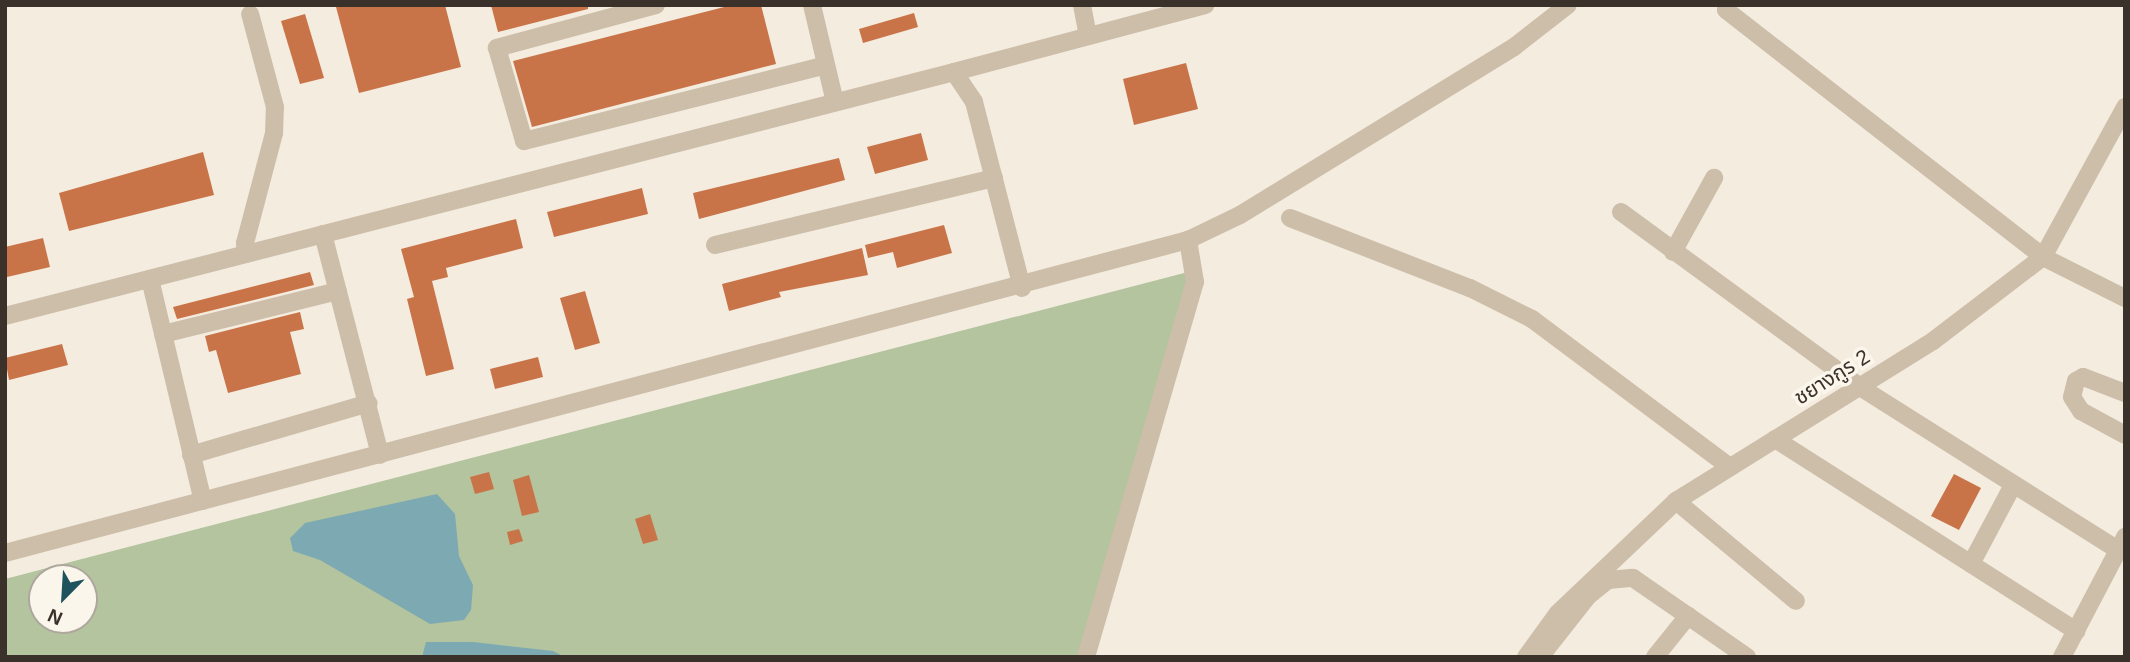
<!DOCTYPE html>
<meta charset="utf-8">
<style>
body{margin:0}
#map{position:relative;width:2130px;height:662px;overflow:hidden;background:#f4ecdf;font-family:Helvetica,"Noto Sans Thai",sans-serif}
div>[style]{position:absolute}
.green>*{inset:0;background:#b3c49e}
.water>*{inset:0;background:#7daab2}
.building>*{inset:0;background:#c97448}
.minor>*{height:18px;margin:-9px;padding:0 9px;transform-origin:9px;border-radius:9px;background:#cdbeaa}
span{translate:-50% -50%;white-space:nowrap;text-align:center;line-height:1.15;-webkit-text-stroke:7px #fbf6ec;paint-order:stroke}
.street-label{font-size:21px;color:#3a312a}
.frame{position:absolute;inset:0;border:7px solid #3a312a;pointer-events:none}
.north{position:absolute;left:28px;top:564px;width:70px;height:70px;box-sizing:border-box;background:#fbf6ec;border:2px solid #aea79e;border-radius:50%;rotate:204deg;font-size:19px;font-weight:700;line-height:28px;text-align:center;color:#3a312a}
.north::after{content:'';display:block;margin:auto;width:24px;height:32px;background:#1e535d;clip-path:polygon(50% 0,100% 100%,50% 72%,0 100%)}
</style>
<div id="map">
<div class="green">
<div style="clip-path:polygon(evenodd,1188px 272px,1191px 283px,1082px 657px,5px 657px,5px 579px,1188px 272px,42px 578px,84px 578px,84px 620px,42px 620px,42px 578px)"></div>
</div>
<div class="water">
<div style="clip-path:polygon(437px 494px,455px 514px,459px 556px,473px 585px,471px 610px,464px 620px,430px 624px,320px 560px,293px 551px,290px 538px,305px 523px)"></div>
<div style="clip-path:polygon(426px 642px,473px 642px,553px 651px,565px 657px,422px 657px)"></div>
</div>
<div class="building">
<div style="clip-path:polygon(445px 5px,461px 67px,359px 93px,336px 7px)"></div>
<div style="clip-path:polygon(491px 5px,588px 5px,588px 9px,498px 32px)"></div>
<div style="clip-path:polygon(732px 5px,761px 5px,776px 64px,532px 127px,513px 61px)"></div>
<div style="clip-path:polygon(914px 13px,918px 27px,863px 43px,859px 29px)"></div>
<div style="clip-path:polygon(305px 14px,324px 78px,300px 84px,281px 21px)"></div>
<div style="clip-path:polygon(1186px 63px,1198px 109px,1134px 125px,1123px 79px)"></div>
<div style="clip-path:polygon(921px 133px,928px 160px,875px 174px,867px 147px)"></div>
<div style="clip-path:polygon(203px 152px,214px 195px,69px 231px,59px 193px)"></div>
<div style="clip-path:polygon(839px 158px,845px 180px,699px 219px,693px 193px)"></div>
<div style="clip-path:polygon(642px 188px,648px 214px,554px 237px,547px 212px)"></div>
<div style="clip-path:polygon(516px 219px,523px 248px,446px 268px,448px 277px,432px 281px,454px 369px,426px 376px,407px 299px,414px 297px,401px 249px)"></div>
<div style="clip-path:polygon(944px 225px,952px 253px,897px 268px,893px 252px,868px 258px,865px 245px)"></div>
<div style="clip-path:polygon(43px 238px,50px 267px,7px 277px,5px 247px)"></div>
<div style="clip-path:polygon(862px 248px,868px 275px,779px 292px,781px 297px,729px 311px,722px 284px)"></div>
<div style="clip-path:polygon(310px 272px,314px 285px,177px 319px,173px 307px)"></div>
<div style="clip-path:polygon(585px 291px,600px 343px,575px 350px,560px 298px)"></div>
<div style="clip-path:polygon(300px 312px,304px 329px,290px 332px,301px 374px,228px 393px,216px 350px,209px 352px,205px 336px)"></div>
<div style="clip-path:polygon(62px 344px,68px 365px,9px 380px,5px 358px)"></div>
<div style="clip-path:polygon(538px 357px,543px 377px,495px 389px,490px 369px)"></div>
<div style="clip-path:polygon(489px 472px,494px 489px,475px 494px,470px 477px)"></div>
<div style="clip-path:polygon(1954px 474px,1981px 488px,1959px 530px,1931px 516px)"></div>
<div style="clip-path:polygon(529px 475px,539px 512px,522px 516px,513px 480px)"></div>
<div style="clip-path:polygon(650px 514px,658px 540px,643px 544px,635px 519px)"></div>
<div style="clip-path:polygon(519px 529px,523px 541px,510px 545px,507px 532px)"></div>
</div>
<div class="minor">
<div style="left:656px;top:5px;width:165px;rotate:164.9deg"></div>
<div style="left:497px;top:48px;width:97px;rotate:73.8deg"></div>
<div style="left:524px;top:141px;width:311px;rotate:-14.1deg"></div>
<div style="left:812px;top:5px;width:100px;rotate:76.7deg"></div>
<div style="left:1082px;top:5px;width:31px;rotate:79deg"></div>
<div style="left:1728px;top:5px;width:5px;rotate:112deg"></div>
<div style="left:1726px;top:10px;width:402px;rotate:37.9deg"></div>
<div style="left:2043px;top:257px;width:92px;rotate:26.6deg"></div>
<div style="left:954px;top:72px;width:260px;rotate:-14.9deg"></div>
<div style="left:1621px;top:212px;width:296px;rotate:36.2deg"></div>
<div style="left:1860px;top:387px;width:305px;rotate:32.3deg"></div>
<div style="left:1290px;top:218px;width:193px;rotate:21.3deg"></div>
<div style="left:1470px;top:288px;width:69px;rotate:26.6deg"></div>
<div style="left:1532px;top:319px;width:247px;rotate:36.8deg"></div>
<div style="left:323px;top:234px;width:228px;rotate:75.5deg"></div>
<div style="left:715px;top:245px;width:287px;rotate:-13.5deg"></div>
<div style="left:1673px;top:252px;width:85px;rotate:-61deg"></div>
<div style="left:246px;top:254px;width:11px;rotate:-95deg"></div>
<div style="left:245px;top:243px;width:114px;rotate:-75.2deg"></div>
<div style="left:274px;top:133px;width:26px;rotate:-88deg"></div>
<div style="left:275px;top:107px;width:96px;rotate:-105deg"></div>
<div style="left:150px;top:279px;width:228px;rotate:76.6deg"></div>
<div style="left:5px;top:316px;width:980px;rotate:-14.42deg"></div>
<div style="left:954px;top:72px;width:36px;rotate:56deg"></div>
<div style="left:974px;top:102px;width:192px;rotate:75.5deg"></div>
<div style="left:163px;top:334px;width:180px;rotate:-13.8deg"></div>
<div style="left:2125px;top:393px;width:45px;rotate:-159.1deg"></div>
<div style="left:2083px;top:377px;width:8px;rotate:150deg"></div>
<div style="left:2076px;top:381px;width:16px;rotate:104deg"></div>
<div style="left:2072px;top:397px;width:17px;rotate:57deg"></div>
<div style="left:2081px;top:411px;width:50px;rotate:28.6deg"></div>
<div style="left:1775px;top:439px;width:232px;rotate:32.5deg"></div>
<div style="left:191px;top:455px;width:185px;rotate:-16.3deg"></div>
<div style="left:2013px;top:485px;width:89px;rotate:118deg"></div>
<div style="left:1971px;top:564px;width:125px;rotate:32.5deg"></div>
<div style="left:1676px;top:501px;width:156px;rotate:39.8deg"></div>
<div style="left:5px;top:553px;width:1224px;rotate:-14.82deg"></div>
<div style="left:1188px;top:240px;width:58px;rotate:-25.7deg"></div>
<div style="left:1240px;top:215px;width:321px;rotate:-31.5deg"></div>
<div style="left:1514px;top:47px;width:68px;rotate:-37.9deg"></div>
<div style="left:1086px;top:657px;width:391px;rotate:-73.8deg"></div>
<div style="left:1195px;top:282px;width:43px;rotate:-99.5deg"></div>
<div style="left:1526px;top:657px;width:54px;rotate:-54deg"></div>
<div style="left:1558px;top:613px;width:163px;rotate:-43.5deg"></div>
<div style="left:1676px;top:501px;width:303px;rotate:-31.9deg"></div>
<div style="left:1933px;top:341px;width:138px;rotate:-37.4deg"></div>
<div style="left:2043px;top:257px;width:171px;rotate:-61.3deg"></div>
<div style="left:1540px;top:657px;width:78px;rotate:-51.8deg"></div>
<div style="left:1588px;top:596px;width:26px;rotate:-39deg"></div>
<div style="left:1608px;top:580px;width:25px;rotate:-5deg"></div>
<div style="left:1633px;top:578px;width:67px;rotate:34.6deg"></div>
<div style="left:1655px;top:657px;width:53px;rotate:-51.2deg"></div>
<div style="left:1688px;top:616px;width:72px;rotate:34.8deg"></div>
<div style="left:2062px;top:657px;width:136px;rotate:-62.3deg"></div>
</div>
<div class="street-label">
<span style="left:1832px;top:377px;rotate:-32deg">ชยางกูร 2</span>
</div>
<div class="frame"></div>
<div class="north">N</div>
</div>
